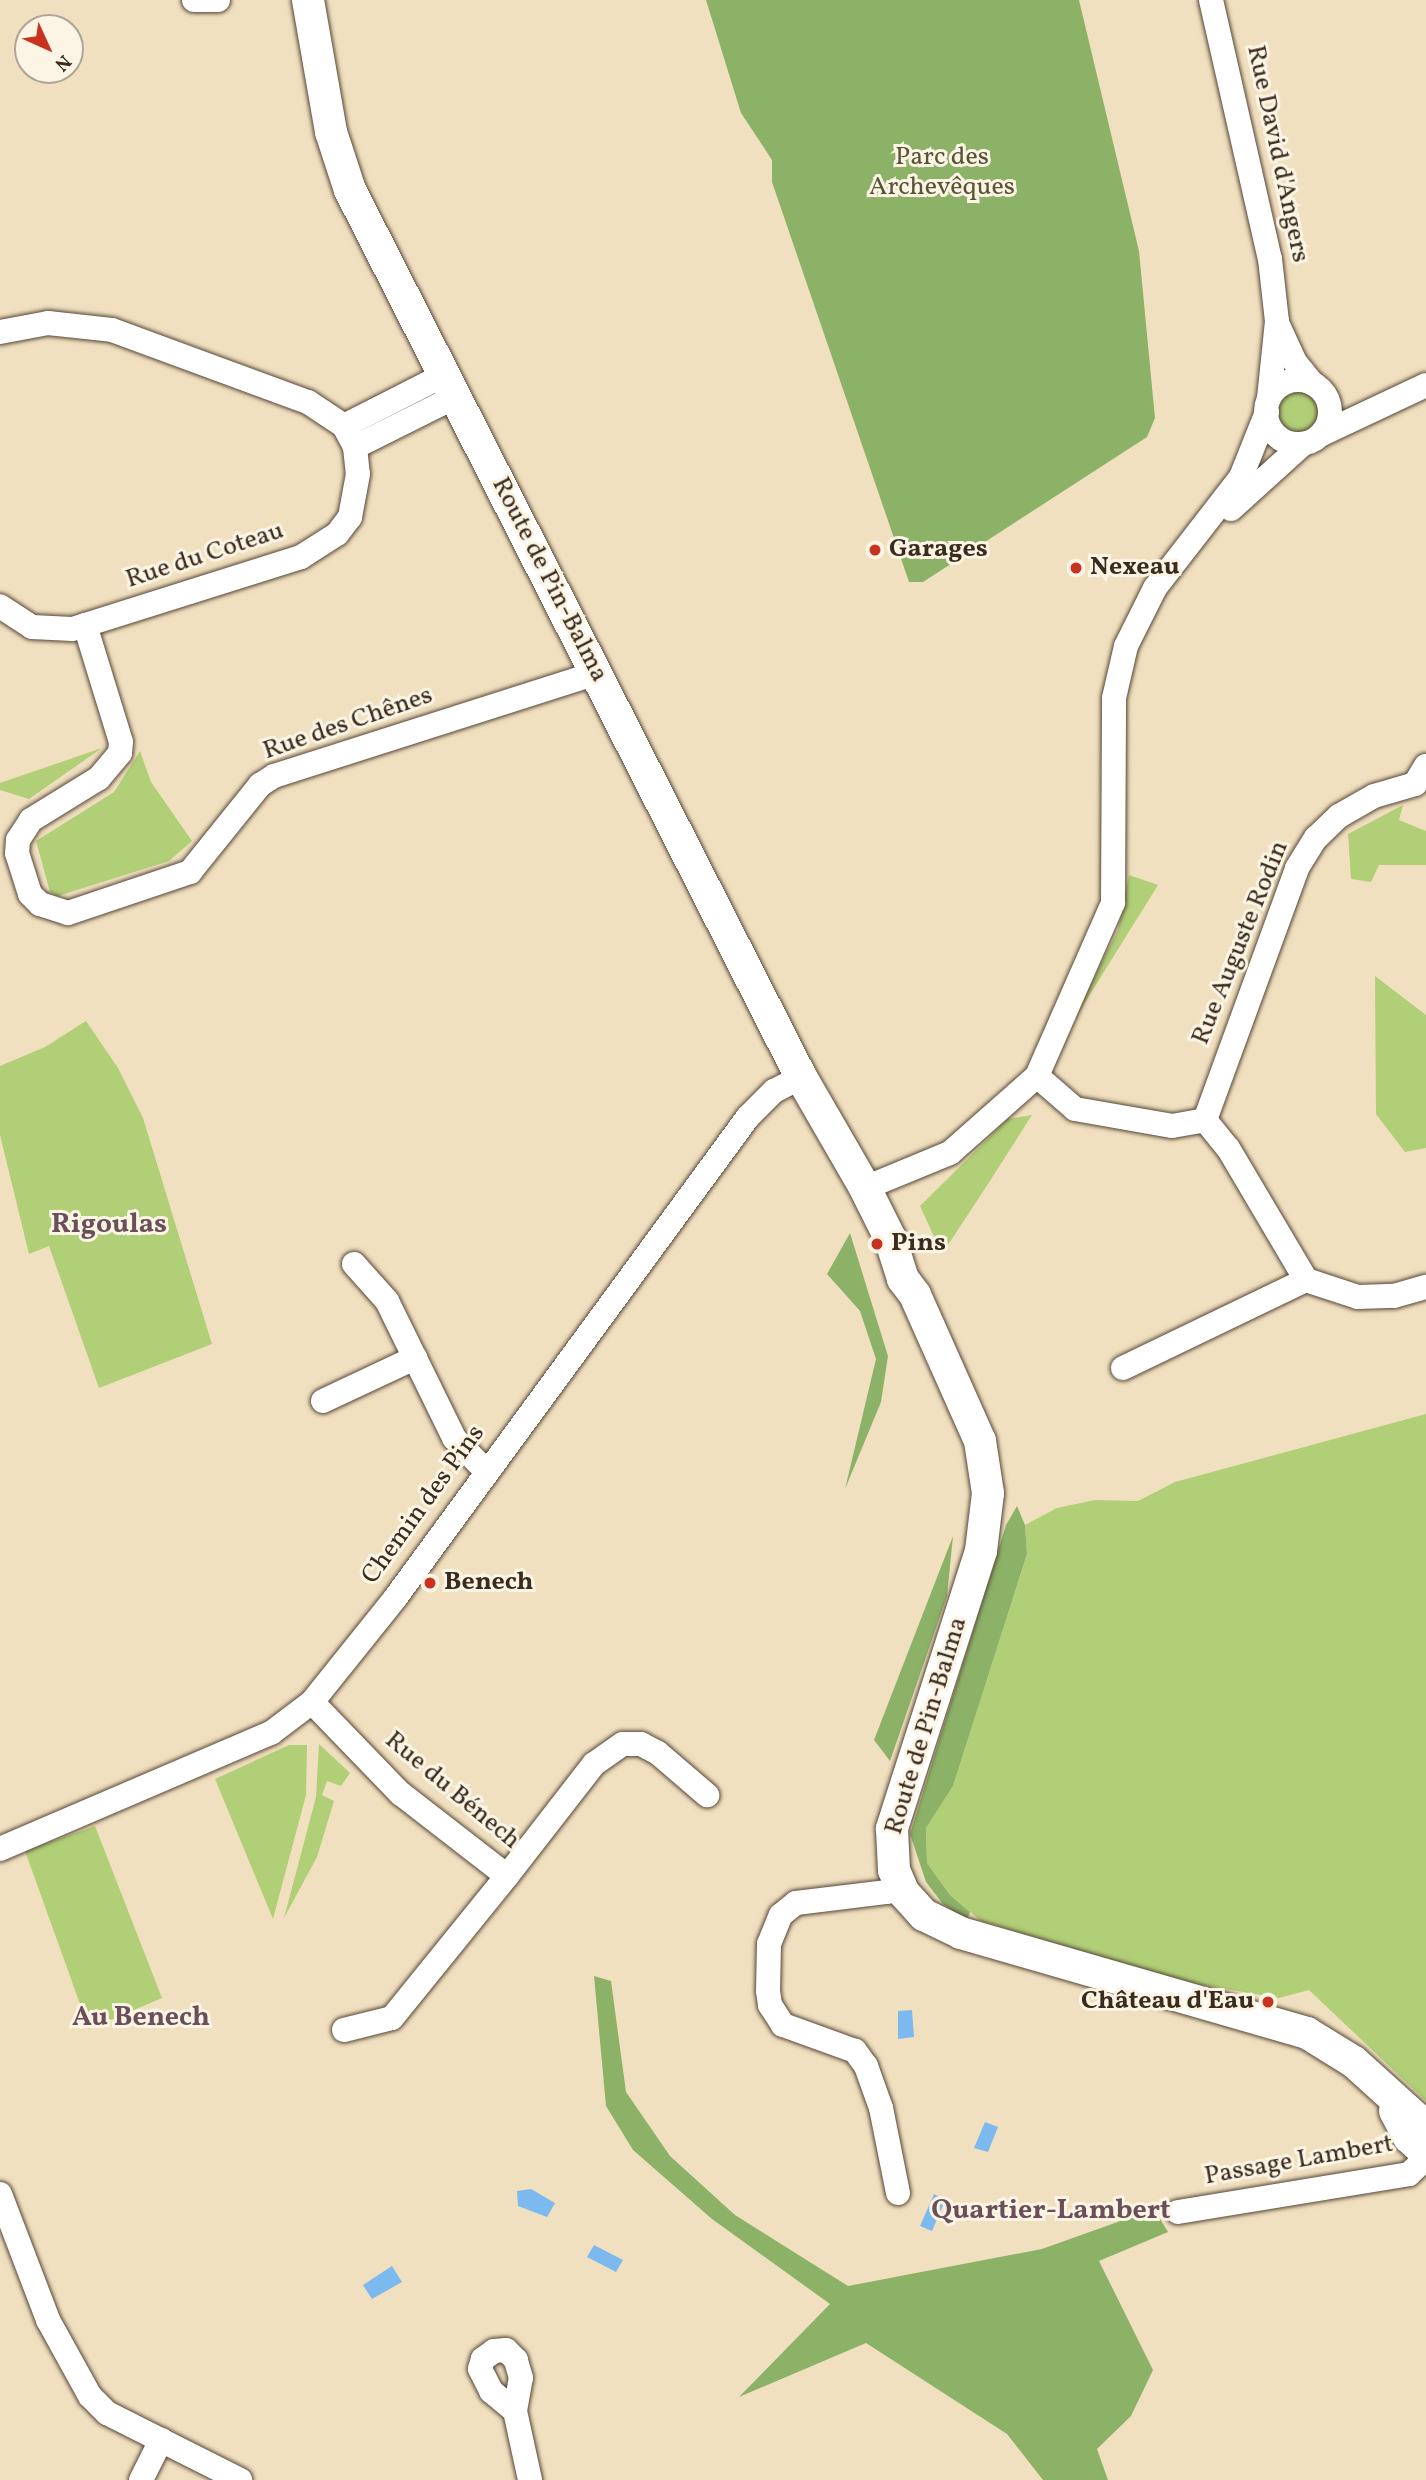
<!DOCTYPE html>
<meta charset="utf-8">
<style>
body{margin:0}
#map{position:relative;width:1426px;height:2480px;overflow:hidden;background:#f1e0bf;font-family:Vollkorn,serif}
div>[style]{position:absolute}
.green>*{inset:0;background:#b1cf77}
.round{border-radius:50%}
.forest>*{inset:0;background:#8cb268}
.water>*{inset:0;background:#7bb9ee}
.roads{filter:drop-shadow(0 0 2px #564536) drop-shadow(0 0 2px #564536)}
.minor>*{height:24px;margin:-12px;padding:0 12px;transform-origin:12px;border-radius:12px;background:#fff}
.minor>.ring{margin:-12px;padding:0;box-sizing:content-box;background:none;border:24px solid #fff;border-radius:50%}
.tertiary>*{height:32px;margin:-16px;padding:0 16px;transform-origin:16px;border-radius:16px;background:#fff}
.dots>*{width:19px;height:19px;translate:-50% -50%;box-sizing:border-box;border:4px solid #fcf5e5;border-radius:50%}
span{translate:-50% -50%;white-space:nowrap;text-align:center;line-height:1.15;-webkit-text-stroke:6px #fcf5e5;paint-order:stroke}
.street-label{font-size:26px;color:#3b2a1e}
.park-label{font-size:26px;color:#585334}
.poi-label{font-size:26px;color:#3b2a1e;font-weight:700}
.left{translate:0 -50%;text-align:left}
.right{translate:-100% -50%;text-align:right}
.neighbourhood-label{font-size:28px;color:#6a4f59;font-weight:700}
.north{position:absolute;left:14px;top:14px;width:70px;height:70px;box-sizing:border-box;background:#fcf5e5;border:2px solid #afa495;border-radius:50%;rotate:135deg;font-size:19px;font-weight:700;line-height:28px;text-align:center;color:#3b2a1e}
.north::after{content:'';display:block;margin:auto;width:24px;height:32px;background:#c8321e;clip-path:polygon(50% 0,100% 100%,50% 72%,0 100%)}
</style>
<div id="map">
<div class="green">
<div class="round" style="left:1275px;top:388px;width:46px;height:46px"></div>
<div style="clip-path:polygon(102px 748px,29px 799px,0 790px,0 783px)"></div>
<div style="clip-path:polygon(140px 751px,151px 782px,192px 841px,169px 861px,58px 896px,50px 892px,36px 841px,114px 792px)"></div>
<div style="clip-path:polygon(1403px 805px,1399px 820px,1426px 831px,1426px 865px,1379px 865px,1371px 882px,1351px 879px,1348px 834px)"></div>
<div style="clip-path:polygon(1129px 875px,1158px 885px,1069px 1028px,1118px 930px)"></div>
<div style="clip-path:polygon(1375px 976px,1426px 1015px,1426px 1148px,1405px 1152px,1376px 1114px)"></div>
<div style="clip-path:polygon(86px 1021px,118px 1068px,143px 1118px,212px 1344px,99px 1388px,49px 1246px,29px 1254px,0 1135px,0 1066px,45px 1047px)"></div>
<div style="clip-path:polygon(1032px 1115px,988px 1184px,942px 1254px,920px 1206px,1008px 1119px)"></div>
<div style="clip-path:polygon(1426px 1414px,1426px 2101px,1309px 1990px,1279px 1998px,1189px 1983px,981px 1921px,950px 1895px,927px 1863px,926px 1828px,953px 1786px,1027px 1554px,1025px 1525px,1057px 1508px,1095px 1500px,1138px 1501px,1175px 1482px)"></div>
<div style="clip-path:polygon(319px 1744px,350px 1773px,341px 1786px,327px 1781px,322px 1795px,334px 1801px,317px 1857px,284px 1918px,316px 1797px)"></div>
<div style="clip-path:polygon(289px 1745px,307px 1745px,306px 1795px,273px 1919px,215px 1779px)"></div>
<div style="clip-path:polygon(95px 1826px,162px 1998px,89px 2029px,25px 1851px)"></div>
</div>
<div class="forest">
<div style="clip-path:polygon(706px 0,1079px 0,1139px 251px,1155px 418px,1147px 437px,923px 582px,909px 582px,772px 182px,772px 160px,741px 113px)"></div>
<div style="clip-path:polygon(850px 1233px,888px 1356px,881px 1402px,845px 1489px,876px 1359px,860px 1311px,827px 1274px)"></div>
<div style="clip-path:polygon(1017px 1506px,1025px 1525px,1027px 1554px,953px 1786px,926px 1828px,927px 1863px,950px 1895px,970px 1912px,967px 1920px,943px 1904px,926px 1882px,910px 1834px,1006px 1525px)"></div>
<div style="clip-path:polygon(953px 1536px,947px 1596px,890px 1761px,874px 1740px)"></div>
<div style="clip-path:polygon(594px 1976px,611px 1981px,626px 2092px,670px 2156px,735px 2215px,848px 2286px,1042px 2249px,1154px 2209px,1168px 2232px,1099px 2261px,1153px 2370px,1131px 2416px,1097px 2449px,1108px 2480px,1043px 2480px,1007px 2434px,866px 2343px,739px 2397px,830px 2304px,712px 2219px,633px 2150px,606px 2106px)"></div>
</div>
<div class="water">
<div style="clip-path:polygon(912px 2010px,914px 2037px,898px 2039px,898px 2011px)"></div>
<div style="clip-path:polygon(985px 2122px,998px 2127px,988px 2152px,974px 2148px)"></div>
<div style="clip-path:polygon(531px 2189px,555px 2203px,547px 2217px,518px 2206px,517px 2191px)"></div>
<div style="clip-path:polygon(934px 2194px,945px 2200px,932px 2231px,920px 2226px)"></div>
<div style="clip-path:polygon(594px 2245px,623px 2260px,616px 2272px,587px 2257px)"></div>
<div style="clip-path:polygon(392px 2266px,402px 2282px,372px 2299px,363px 2285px)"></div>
</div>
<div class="roads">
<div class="minor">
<div style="left:194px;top:0;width:24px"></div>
<div style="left:1211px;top:0;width:266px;rotate:77.2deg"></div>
<div style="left:1270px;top:259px;width:62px;rotate:83.6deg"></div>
<div style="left:1277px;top:321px;width:77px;rotate:95.9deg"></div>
<div style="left:1278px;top:325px;width:41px;rotate:65.3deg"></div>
<div style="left:1295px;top:362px;width:27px;rotate:51deg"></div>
<div style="left:0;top:332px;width:49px;rotate:-10.6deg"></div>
<div style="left:48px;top:323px;width:64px;rotate:6.2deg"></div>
<div style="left:112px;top:330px;width:209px;rotate:20.2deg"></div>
<div style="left:308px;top:402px;width:43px;rotate:33.7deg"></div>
<div style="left:344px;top:426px;width:24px;rotate:62deg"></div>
<div style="left:355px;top:447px;width:27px;rotate:84deg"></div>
<div style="left:358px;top:474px;width:44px;rotate:100.5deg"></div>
<div style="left:350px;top:517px;width:21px;rotate:127deg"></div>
<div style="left:337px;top:534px;width:43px;rotate:147.4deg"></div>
<div style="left:301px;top:557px;width:240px;rotate:162.5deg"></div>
<div style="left:72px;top:629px;width:40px;rotate:-177.1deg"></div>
<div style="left:32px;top:627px;width:38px;rotate:-147deg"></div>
<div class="ring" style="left:1266px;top:380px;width:40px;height:40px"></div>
<div style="left:344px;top:426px;width:112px;rotate:-27deg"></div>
<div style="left:1322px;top:434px;width:115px;rotate:-25.2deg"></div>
<div style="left:355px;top:447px;width:112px;rotate:-26.6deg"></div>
<div style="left:1231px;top:509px;width:97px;rotate:-42.1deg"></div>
<div style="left:85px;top:625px;width:122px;rotate:72.9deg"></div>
<div style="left:121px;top:742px;width:11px;rotate:95deg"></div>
<div style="left:120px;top:753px;width:33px;rotate:130deg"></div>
<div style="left:99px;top:778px;width:80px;rotate:148.3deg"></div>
<div style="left:31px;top:820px;width:24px;rotate:123deg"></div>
<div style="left:18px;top:840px;width:13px;rotate:94deg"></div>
<div style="left:17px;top:853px;width:43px;rotate:72.4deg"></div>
<div style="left:30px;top:894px;width:14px;rotate:45deg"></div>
<div style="left:40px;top:904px;width:29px;rotate:18deg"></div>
<div style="left:68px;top:913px;width:129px;rotate:-18.6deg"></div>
<div style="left:190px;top:872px;width:112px;rotate:-51.2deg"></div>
<div style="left:260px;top:785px;width:17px;rotate:-33deg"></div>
<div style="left:274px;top:776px;width:338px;rotate:-17.7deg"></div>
<div style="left:1037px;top:1076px;width:50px;rotate:41deg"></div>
<div style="left:1075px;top:1109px;width:98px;rotate:9.9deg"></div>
<div style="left:1172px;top:1126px;width:34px;rotate:-10deg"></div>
<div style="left:1205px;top:1120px;width:268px;rotate:-69.9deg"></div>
<div style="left:1297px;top:868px;width:36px;rotate:-58deg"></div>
<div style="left:1316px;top:838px;width:32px;rotate:-44deg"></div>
<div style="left:1339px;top:816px;width:40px;rotate:-29.7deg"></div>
<div style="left:1374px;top:796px;width:43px;rotate:-16.3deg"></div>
<div style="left:1415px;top:784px;width:21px;rotate:-59deg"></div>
<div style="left:1205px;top:1120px;width:36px;rotate:51deg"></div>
<div style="left:1228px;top:1148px;width:153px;rotate:59.4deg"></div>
<div style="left:1306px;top:1280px;width:55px;rotate:18.1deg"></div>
<div style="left:1358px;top:1297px;width:36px;rotate:-2deg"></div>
<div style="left:1394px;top:1296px;width:33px;rotate:-16deg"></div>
<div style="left:865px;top:1188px;width:92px;rotate:-22.4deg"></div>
<div style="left:950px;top:1153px;width:116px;rotate:-41.5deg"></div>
<div style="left:1037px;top:1076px;width:189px;rotate:-66.3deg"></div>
<div style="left:1113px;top:903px;width:205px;rotate:-89.7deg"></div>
<div style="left:1114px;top:698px;width:53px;rotate:-77deg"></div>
<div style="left:1126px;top:646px;width:65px;rotate:-63.4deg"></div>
<div style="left:1155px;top:588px;width:140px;rotate:-52.2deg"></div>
<div style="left:1241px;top:477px;width:70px;rotate:-68.2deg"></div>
<div style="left:354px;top:1264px;width:50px;rotate:48.3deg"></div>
<div style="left:387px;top:1301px;width:153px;rotate:63.9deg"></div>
<div style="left:454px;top:1438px;width:46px;rotate:45.9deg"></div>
<div style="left:1123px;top:1368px;width:203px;rotate:-25.7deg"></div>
<div style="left:323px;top:1401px;width:102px;rotate:-25.1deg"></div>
<div style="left:312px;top:1702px;width:127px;rotate:46deg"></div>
<div style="left:400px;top:1793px;width:135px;rotate:37.8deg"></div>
<div style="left:507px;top:1876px;width:142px;rotate:-52.2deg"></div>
<div style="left:594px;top:1764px;width:35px;rotate:-35deg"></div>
<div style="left:623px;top:1744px;width:18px"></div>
<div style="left:641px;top:1744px;width:19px;rotate:28deg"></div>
<div style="left:658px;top:1753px;width:65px;rotate:40.6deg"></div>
<div style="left:0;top:1849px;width:295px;rotate:-23.2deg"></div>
<div style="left:271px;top:1733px;width:51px;rotate:-37.1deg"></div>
<div style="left:312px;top:1702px;width:134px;rotate:-51.3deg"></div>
<div style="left:396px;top:1597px;width:595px;rotate:-53.75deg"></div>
<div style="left:748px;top:1117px;width:37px;rotate:-45deg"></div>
<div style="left:774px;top:1091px;width:30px;rotate:-27deg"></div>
<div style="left:344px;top:2030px;width:49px;rotate:-14deg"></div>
<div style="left:392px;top:2018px;width:183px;rotate:-51deg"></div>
<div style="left:898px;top:2193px;width:87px;rotate:-101.3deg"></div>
<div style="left:881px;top:2108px;width:45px;rotate:-109.7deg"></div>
<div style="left:866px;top:2066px;width:19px;rotate:-126deg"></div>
<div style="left:855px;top:2051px;width:77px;rotate:-160.1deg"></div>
<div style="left:783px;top:2025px;width:24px;rotate:-123deg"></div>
<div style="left:770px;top:2005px;width:14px;rotate:-98deg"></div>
<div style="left:768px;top:1991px;width:47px;rotate:-88.8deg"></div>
<div style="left:769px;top:1944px;width:31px;rotate:-68deg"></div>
<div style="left:781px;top:1915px;width:19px;rotate:-39deg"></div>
<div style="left:796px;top:1903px;width:92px;rotate:-6.9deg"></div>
<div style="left:887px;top:1892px;width:15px;rotate:-37deg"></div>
<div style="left:0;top:2194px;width:135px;rotate:69.1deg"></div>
<div style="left:48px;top:2320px;width:87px;rotate:61.1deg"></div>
<div style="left:90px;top:2396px;width:24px;rotate:45deg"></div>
<div style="left:107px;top:2413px;width:149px;rotate:26.7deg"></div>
<div style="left:1178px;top:2212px;width:234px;rotate:-9.3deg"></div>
<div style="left:1409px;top:2174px;width:23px;rotate:-43deg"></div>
<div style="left:515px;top:2411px;width:34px;rotate:-80deg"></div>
<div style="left:521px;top:2378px;width:19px;rotate:-106deg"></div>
<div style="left:516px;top:2360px;width:14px;rotate:-135deg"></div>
<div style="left:506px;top:2350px;width:12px;rotate:175deg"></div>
<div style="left:494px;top:2351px;width:14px;rotate:144deg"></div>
<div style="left:483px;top:2359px;width:10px;rotate:107deg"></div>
<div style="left:480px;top:2369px;width:25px;rotate:63deg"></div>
<div style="left:491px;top:2391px;width:31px;rotate:40deg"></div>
<div style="left:515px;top:2411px;width:71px;rotate:77.7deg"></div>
<div style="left:141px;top:2480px;width:45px;rotate:-63.4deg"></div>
</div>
<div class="tertiary">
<div style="left:308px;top:0;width:134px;rotate:80.1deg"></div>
<div style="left:331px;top:132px;width:61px;rotate:71.9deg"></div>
<div style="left:350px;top:190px;width:995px;rotate:63.05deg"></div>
<div style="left:801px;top:1077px;width:128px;rotate:60deg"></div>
<div style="left:865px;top:1188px;width:56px;rotate:63.4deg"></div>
<div style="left:890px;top:1238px;width:43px;rotate:72.4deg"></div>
<div style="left:903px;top:1279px;width:20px;rotate:53deg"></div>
<div style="left:915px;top:1295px;width:160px;rotate:66deg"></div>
<div style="left:980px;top:1441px;width:53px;rotate:81.3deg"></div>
<div style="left:988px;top:1493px;width:58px;rotate:96.9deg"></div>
<div style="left:981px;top:1551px;width:292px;rotate:107.8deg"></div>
<div style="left:892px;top:1829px;width:41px;rotate:87.2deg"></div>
<div style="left:894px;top:1870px;width:25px;rotate:67deg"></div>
<div style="left:904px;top:1893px;width:30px;rotate:48deg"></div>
<div style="left:924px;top:1915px;width:41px;rotate:25.9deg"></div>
<div style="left:961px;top:1933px;width:360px;rotate:16.1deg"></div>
<div style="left:1307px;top:2033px;width:55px;rotate:31.7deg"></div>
<div style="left:1354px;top:2062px;width:97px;rotate:42.1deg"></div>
<div style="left:1395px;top:2111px;width:30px;rotate:62deg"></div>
<div style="left:1409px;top:2137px;width:23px;rotate:43deg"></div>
</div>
</div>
<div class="dots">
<div style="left:875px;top:550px;background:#c8321e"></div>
<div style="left:1076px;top:568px;background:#c8321e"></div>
<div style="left:877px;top:1244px;background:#c8321e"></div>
<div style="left:430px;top:1583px;background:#c8321e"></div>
<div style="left:1268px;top:2002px;background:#c8321e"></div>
</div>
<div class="street-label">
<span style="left:1277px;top:154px;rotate:78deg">Rue David d'Angers</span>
<span style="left:205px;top:556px;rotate:-18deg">Rue du Coteau</span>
<span style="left:549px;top:580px;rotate:63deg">Route de Pin-Balma</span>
<span style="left:348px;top:724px;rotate:-19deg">Rue des Chênes</span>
<span style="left:1241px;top:943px;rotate:-68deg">Rue Auguste Rodin</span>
<span style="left:424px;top:1505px;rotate:-54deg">Chemin des Pins</span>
<span style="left:927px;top:1726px;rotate:-73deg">Route de Pin-Balma</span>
<span style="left:452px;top:1791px;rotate:40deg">Rue du Bénech</span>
<span style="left:1299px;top:2161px;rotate:-10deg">Passage Lambert</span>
</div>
<div class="park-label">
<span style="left:942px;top:173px">Parc des<br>Archevêques</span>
</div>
<div class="poi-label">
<span class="left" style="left:889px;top:550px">Garages</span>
<span class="left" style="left:1090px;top:568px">Nexeau</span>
<span class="left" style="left:891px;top:1244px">Pins</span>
<span class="left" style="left:444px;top:1583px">Benech</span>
<span class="right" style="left:1254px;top:2002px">Château d'Eau</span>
</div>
<div class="neighbourhood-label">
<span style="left:109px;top:1225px">Rigoulas</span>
<span style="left:141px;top:2018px">Au Benech</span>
<span style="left:1051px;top:2211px">Quartier-Lambert</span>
</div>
<div class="north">N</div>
</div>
